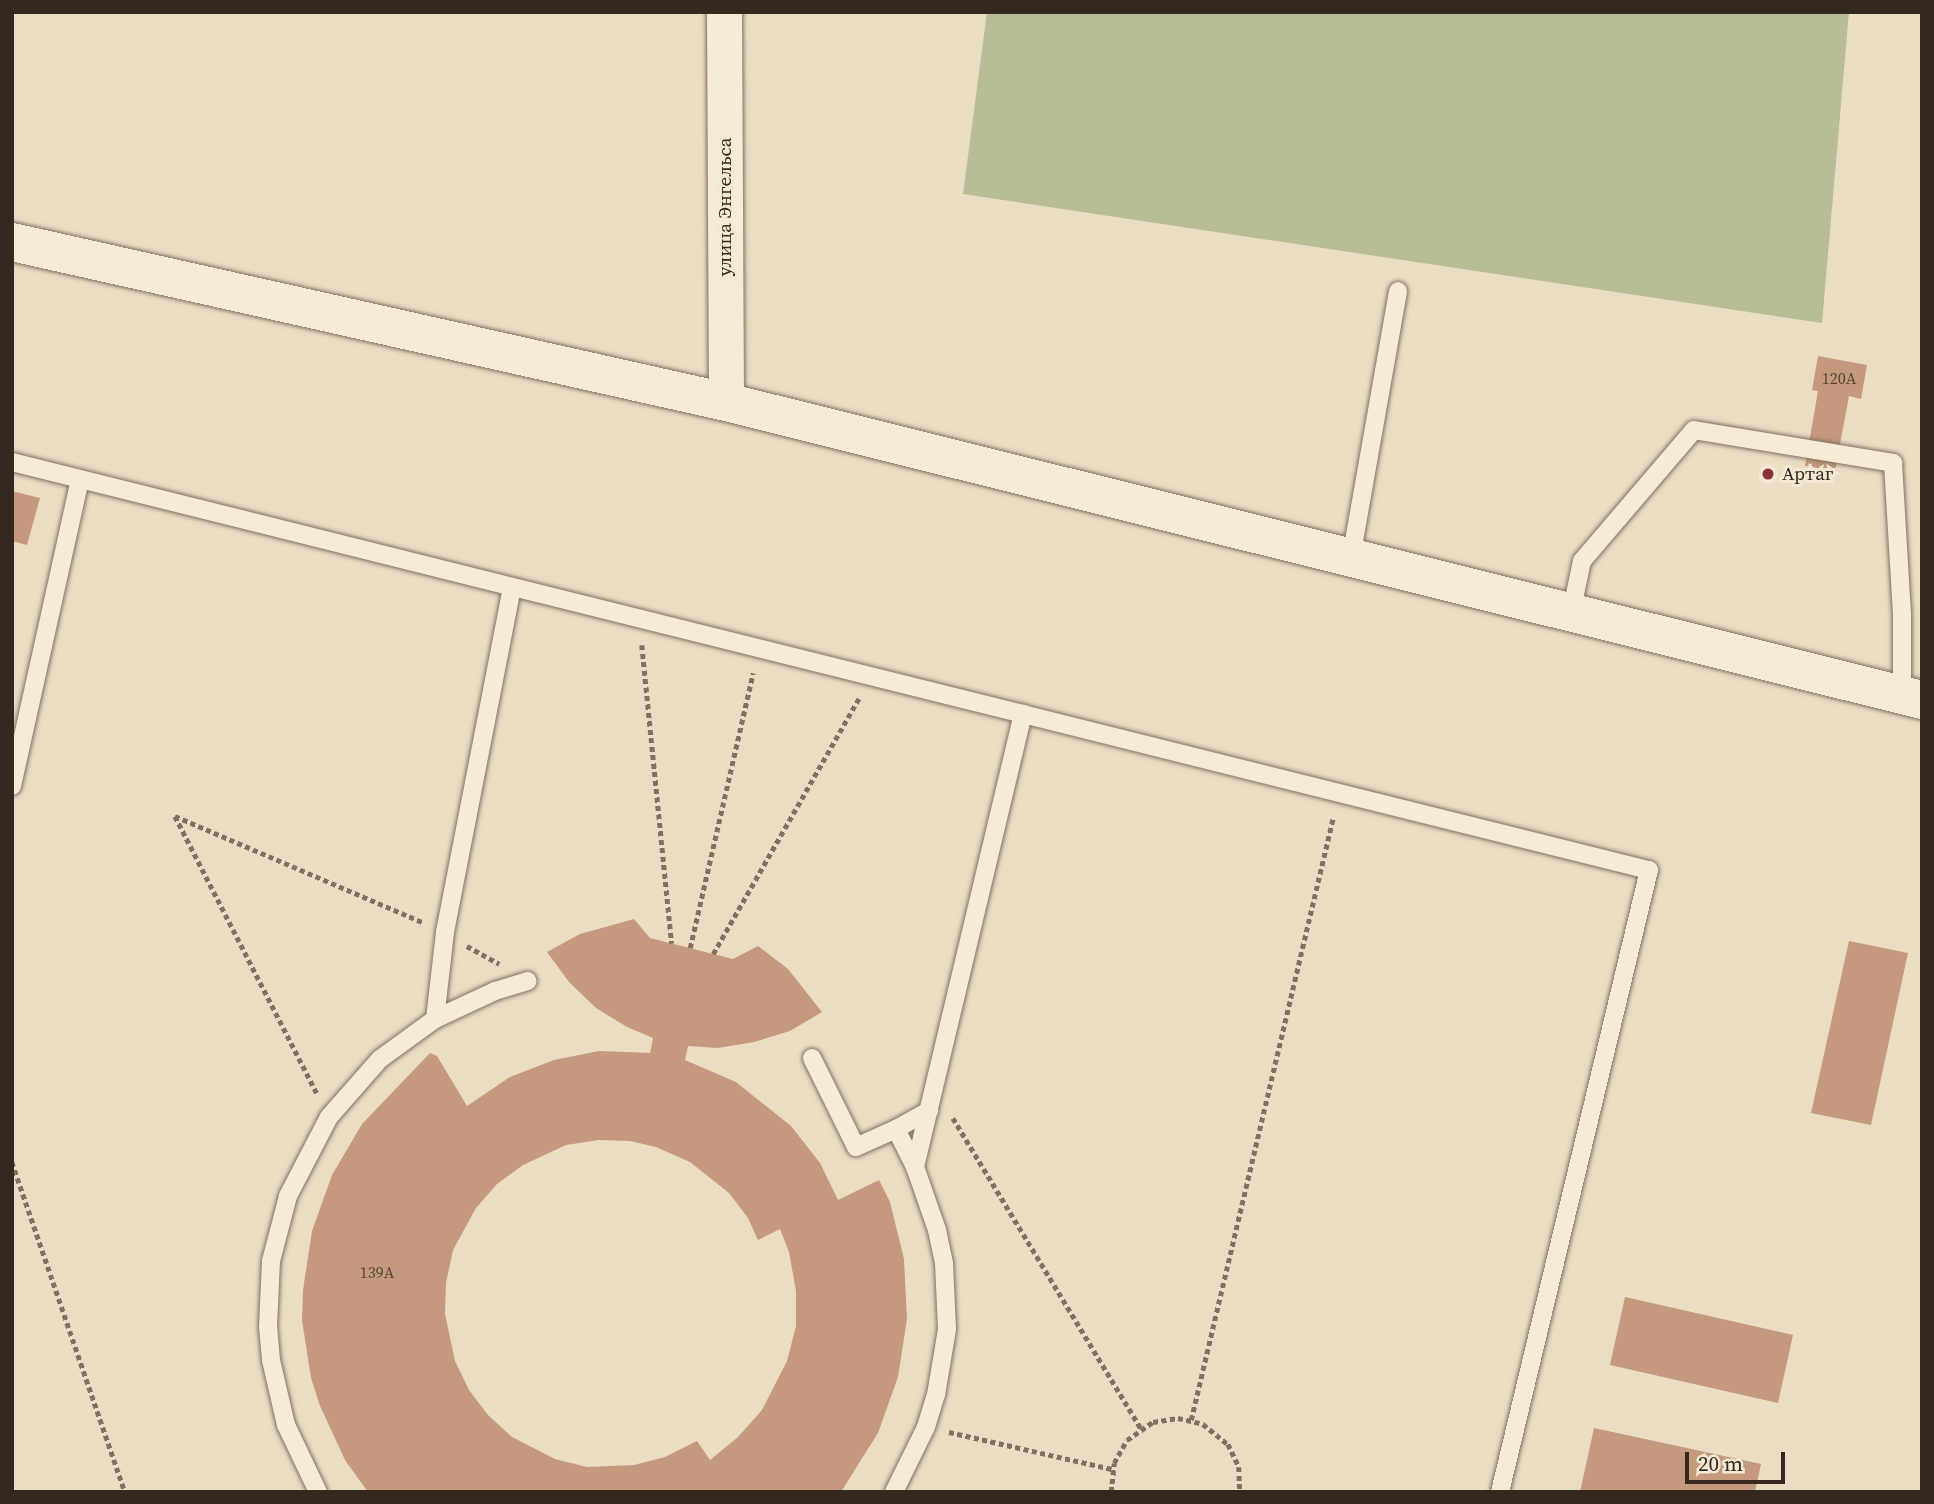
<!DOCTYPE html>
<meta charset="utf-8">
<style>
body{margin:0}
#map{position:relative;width:1934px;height:1504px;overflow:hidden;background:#eaddc4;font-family:"Source Serif 4",serif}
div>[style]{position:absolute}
.cemetery>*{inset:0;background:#b8bc97}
.building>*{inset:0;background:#c4997d}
.path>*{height:4.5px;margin-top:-2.25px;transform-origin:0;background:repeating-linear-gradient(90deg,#82705c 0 5px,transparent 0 8.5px)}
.roads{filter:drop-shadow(0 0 2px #82705c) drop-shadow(0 0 2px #82705c)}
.lane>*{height:18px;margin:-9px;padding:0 9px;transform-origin:9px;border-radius:9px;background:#f5ebd6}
.street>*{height:35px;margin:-17.5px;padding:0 17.5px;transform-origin:17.5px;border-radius:17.5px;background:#f5ebd6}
.secondary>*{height:38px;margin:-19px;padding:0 19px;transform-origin:19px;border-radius:19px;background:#f5ebd6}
.dots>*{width:19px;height:19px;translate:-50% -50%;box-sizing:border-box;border:4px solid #f2e8d3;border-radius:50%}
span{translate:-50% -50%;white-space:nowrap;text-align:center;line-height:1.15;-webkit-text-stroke:6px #f2e8d3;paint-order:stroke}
.number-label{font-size:16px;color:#584436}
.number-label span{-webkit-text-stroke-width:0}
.street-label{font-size:19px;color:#34281f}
.poi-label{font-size:19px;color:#34281f}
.left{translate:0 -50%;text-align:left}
.frame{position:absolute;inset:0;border:14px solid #34281f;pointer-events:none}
.scale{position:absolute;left:1685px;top:1452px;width:100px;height:32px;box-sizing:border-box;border:4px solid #34281f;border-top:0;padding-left:9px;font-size:21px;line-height:24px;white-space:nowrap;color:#34281f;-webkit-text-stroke:5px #f2e8d3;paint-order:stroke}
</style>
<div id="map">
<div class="cemetery">
<div style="clip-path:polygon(987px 12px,1849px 12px,1822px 323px,963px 194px)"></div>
</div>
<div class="building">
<div style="clip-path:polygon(1818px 356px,1867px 365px,1861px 399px,1849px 396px,1835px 471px,1805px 466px,1818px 391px,1812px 390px)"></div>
<div style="clip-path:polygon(12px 491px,40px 498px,27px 545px,12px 541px)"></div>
<div style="clip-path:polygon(evenodd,634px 919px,650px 938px,733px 959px,758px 946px,788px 969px,822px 1012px,790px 1031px,754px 1042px,718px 1048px,688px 1046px,685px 1060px,736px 1082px,791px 1126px,820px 1163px,838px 1200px,879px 1180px,890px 1202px,904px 1259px,907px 1319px,898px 1377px,878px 1433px,841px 1492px,368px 1492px,345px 1460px,320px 1406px,311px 1378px,302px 1320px,303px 1290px,312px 1231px,332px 1175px,362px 1124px,430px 1053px,437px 1056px,467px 1106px,510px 1077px,554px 1060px,599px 1051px,650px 1053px,653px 1038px,627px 1027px,596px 1008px,569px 982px,547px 952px,580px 934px,634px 919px,599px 1140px,630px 1141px,656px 1147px,690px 1162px,729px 1193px,748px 1218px,758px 1240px,780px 1229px,789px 1252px,796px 1291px,796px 1326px,787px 1361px,762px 1410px,738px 1437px,710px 1460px,697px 1441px,665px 1457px,634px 1465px,587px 1467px,555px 1459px,512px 1437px,488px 1415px,469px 1390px,455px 1361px,445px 1314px,446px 1283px,453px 1250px,476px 1208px,497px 1184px,523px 1165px,566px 1145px,599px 1140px)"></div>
<div style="clip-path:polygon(1849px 941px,1908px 953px,1871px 1125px,1811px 1113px)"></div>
<div style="clip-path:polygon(1625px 1297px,1793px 1335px,1778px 1403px,1610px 1365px)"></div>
<div style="clip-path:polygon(1594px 1428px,1761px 1464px,1755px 1492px,1580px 1492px)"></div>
</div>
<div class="path">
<div style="left:642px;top:645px;width:300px;rotate:84.3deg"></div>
<div style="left:175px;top:816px;width:269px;rotate:23.2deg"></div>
<div style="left:175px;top:816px;width:314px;rotate:62.9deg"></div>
<div style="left:467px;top:946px;width:37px;rotate:29deg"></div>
<div style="left:690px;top:948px;width:282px;rotate:-77.1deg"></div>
<div style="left:713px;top:954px;width:295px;rotate:-60.3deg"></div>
<div style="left:953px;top:1118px;width:363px;rotate:58.8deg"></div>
<div style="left:12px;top:1162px;width:349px;rotate:71.1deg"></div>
<div style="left:1191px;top:1420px;width:619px;rotate:-76.73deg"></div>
<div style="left:949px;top:1432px;width:167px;rotate:12.8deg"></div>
<div style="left:1111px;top:1492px;width:29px;rotate:-84deg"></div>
<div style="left:1114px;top:1463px;width:26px;rotate:-61deg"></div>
<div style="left:1127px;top:1440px;width:32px;rotate:-35deg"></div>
<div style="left:1153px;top:1422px;width:25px;rotate:-9deg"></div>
<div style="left:1178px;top:1418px;width:26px;rotate:13deg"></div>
<div style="left:1203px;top:1424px;width:32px;rotate:39deg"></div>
<div style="left:1228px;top:1444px;width:25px;rotate:64deg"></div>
<div style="left:1239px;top:1467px;width:25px;rotate:88deg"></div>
</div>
<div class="roads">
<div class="lane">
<div style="left:12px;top:462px;width:1687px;rotate:14deg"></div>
<div style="left:1649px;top:870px;width:640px;rotate:103.47deg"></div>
<div style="left:1351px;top:558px;width:271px;rotate:-80deg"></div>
<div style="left:1571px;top:613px;width:53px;rotate:-78.1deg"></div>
<div style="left:1582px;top:561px;width:172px;rotate:-49.5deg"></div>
<div style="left:1694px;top:430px;width:202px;rotate:9.4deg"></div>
<div style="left:1893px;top:463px;width:152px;rotate:86.6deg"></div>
<div style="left:1902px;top:615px;width:81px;rotate:90deg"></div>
<div style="left:12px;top:786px;width:314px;rotate:-77.5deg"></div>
<div style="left:435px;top:1019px;width:88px;rotate:-83.4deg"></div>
<div style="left:445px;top:932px;width:351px;rotate:-79deg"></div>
<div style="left:812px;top:1058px;width:99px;rotate:63.7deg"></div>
<div style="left:856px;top:1147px;width:44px;rotate:-24.2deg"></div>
<div style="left:896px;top:1129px;width:42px;rotate:63.4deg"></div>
<div style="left:896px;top:1129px;width:38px;rotate:-29deg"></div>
<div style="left:318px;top:1492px;width:74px;rotate:-115.5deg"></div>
<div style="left:286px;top:1425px;width:67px;rotate:-103deg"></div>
<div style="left:271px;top:1360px;width:33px;rotate:-95deg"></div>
<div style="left:268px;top:1327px;width:66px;rotate:-87.4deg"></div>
<div style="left:271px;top:1261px;width:67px;rotate:-75.3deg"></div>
<div style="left:288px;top:1196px;width:89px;rotate:-62.6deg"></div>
<div style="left:329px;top:1117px;width:77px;rotate:-48.7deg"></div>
<div style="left:380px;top:1059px;width:68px;rotate:-36deg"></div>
<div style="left:435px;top:1019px;width:66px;rotate:-25deg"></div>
<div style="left:495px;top:991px;width:34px;rotate:-17deg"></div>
<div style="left:894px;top:1492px;width:72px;rotate:-63.8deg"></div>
<div style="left:926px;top:1427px;width:34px;rotate:-73deg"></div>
<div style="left:936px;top:1395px;width:67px;rotate:-80.5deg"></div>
<div style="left:947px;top:1329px;width:66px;rotate:-92.6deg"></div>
<div style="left:944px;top:1263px;width:34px;rotate:-102deg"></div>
<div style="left:937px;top:1230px;width:67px;rotate:-109.2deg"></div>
<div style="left:915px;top:1167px;width:466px;rotate:-76.6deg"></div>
</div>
<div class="street">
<div style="left:724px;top:12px;width:390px;rotate:89.7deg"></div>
</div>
<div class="secondary">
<div style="left:12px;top:242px;width:732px;rotate:12.63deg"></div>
<div style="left:726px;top:402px;width:1233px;rotate:13.99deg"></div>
</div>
</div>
<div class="dots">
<div style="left:1768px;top:474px;background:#8c3235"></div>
</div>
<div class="number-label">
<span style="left:1839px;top:378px">120А</span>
<span style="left:377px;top:1272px">139А</span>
</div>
<div class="street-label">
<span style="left:725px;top:207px;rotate:-90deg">улица Энгельса</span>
</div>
<div class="poi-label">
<span class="left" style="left:1782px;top:474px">Артаг</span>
</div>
<div class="frame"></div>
<div class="scale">20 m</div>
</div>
